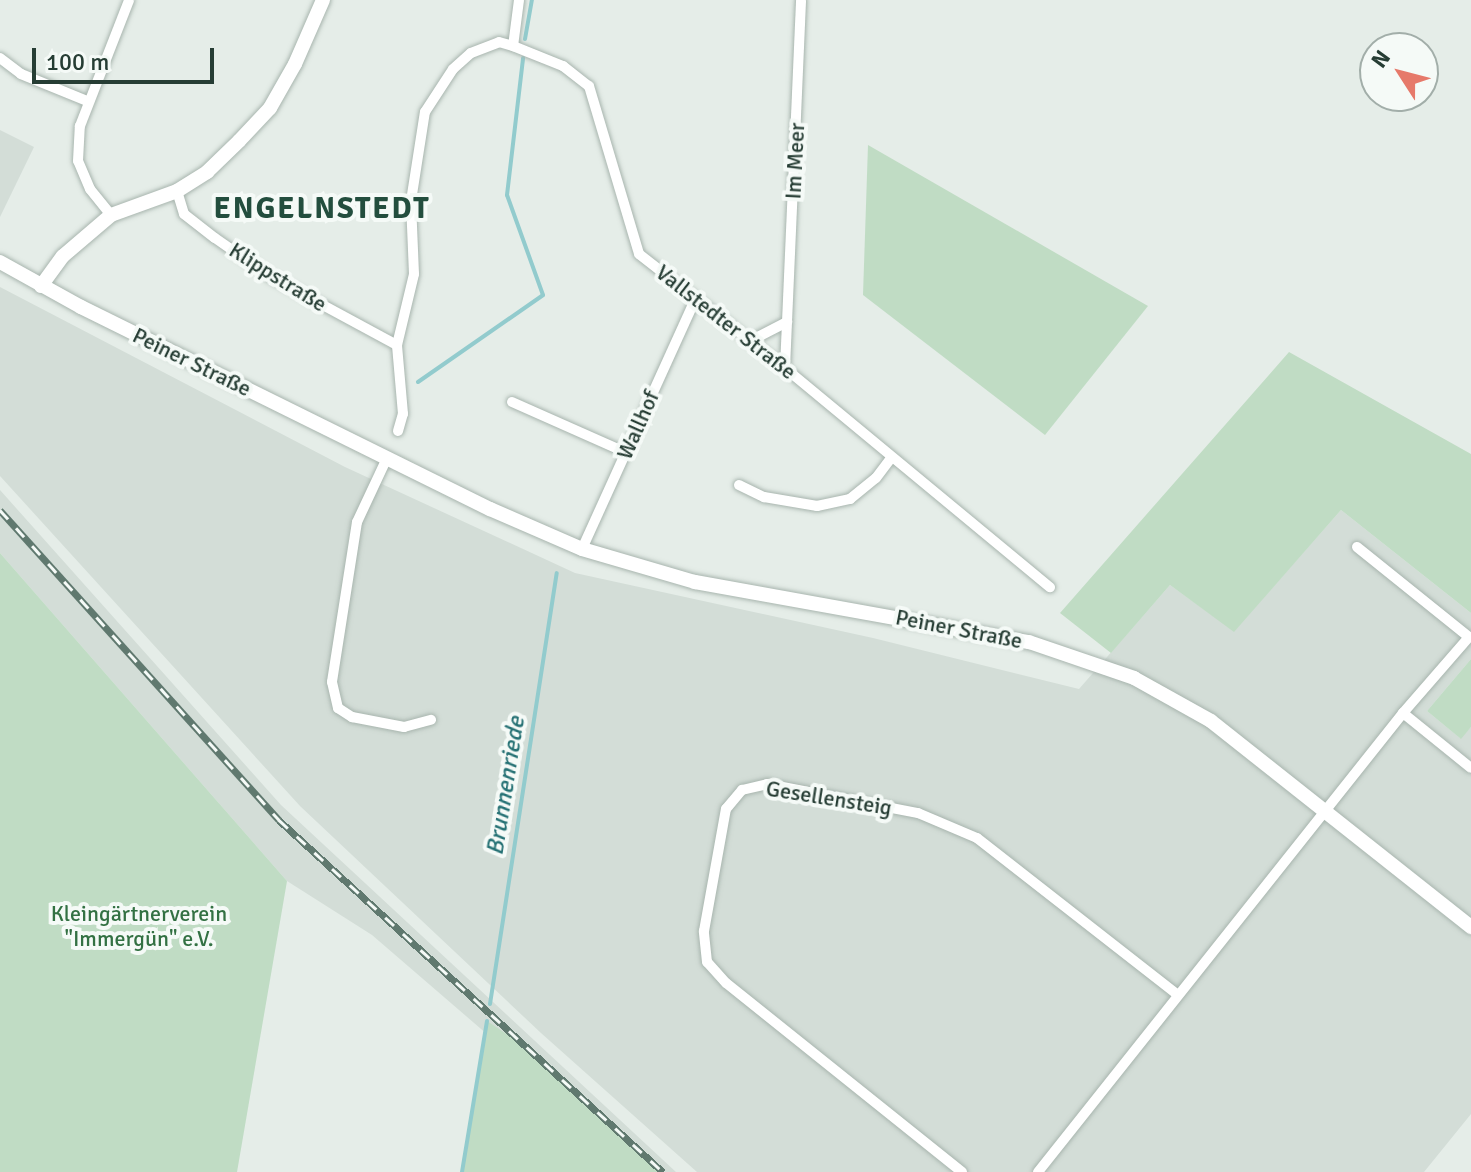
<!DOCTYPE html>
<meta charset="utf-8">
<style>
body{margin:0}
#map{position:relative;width:1471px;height:1172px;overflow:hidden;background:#e5ede8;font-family:Signika,sans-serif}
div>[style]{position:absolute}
.built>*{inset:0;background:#d3ddd7}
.green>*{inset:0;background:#c0dcc4}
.stream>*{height:4px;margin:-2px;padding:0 2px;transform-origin:2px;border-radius:2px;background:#92cbcd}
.roads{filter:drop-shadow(0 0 2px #a8b5ae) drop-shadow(0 0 2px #a8b5ae)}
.street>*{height:10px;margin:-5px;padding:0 5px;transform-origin:5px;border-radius:5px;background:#fff}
.secondary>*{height:14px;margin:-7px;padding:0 7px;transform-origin:7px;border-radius:7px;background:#fff}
.rail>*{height:7px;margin-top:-3.5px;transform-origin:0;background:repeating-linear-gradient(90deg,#f5faf7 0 12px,#60796f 0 24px);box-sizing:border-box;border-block:2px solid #60796f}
span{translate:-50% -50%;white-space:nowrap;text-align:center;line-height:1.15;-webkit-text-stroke:8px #f5faf7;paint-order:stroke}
.street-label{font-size:22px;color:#263d34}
.park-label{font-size:22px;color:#337143}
.water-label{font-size:24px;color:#257174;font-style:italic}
.district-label{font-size:30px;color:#234e3e;font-weight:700;letter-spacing:2px}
.north{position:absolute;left:1359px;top:32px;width:80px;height:80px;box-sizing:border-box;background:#f5faf7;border:2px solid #a2aea9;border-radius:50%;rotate:306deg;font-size:22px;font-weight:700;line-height:32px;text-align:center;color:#263d34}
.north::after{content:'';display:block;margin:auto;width:28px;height:36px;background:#e6796a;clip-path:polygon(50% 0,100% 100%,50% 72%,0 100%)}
.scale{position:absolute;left:32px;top:48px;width:182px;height:36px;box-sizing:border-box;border:4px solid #263d34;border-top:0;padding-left:10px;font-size:24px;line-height:28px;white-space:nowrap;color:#263d34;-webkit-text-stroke:6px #f5faf7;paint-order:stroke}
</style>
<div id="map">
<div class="built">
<div style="clip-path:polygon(0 130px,34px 147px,0 217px)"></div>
<div style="clip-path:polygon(0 287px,345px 467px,575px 573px,873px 638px,1079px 689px,1170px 585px,1234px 631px,1341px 510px,1471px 613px,1471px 659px,1427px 711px,1460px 738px,1471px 727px,1471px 1114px,1424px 1172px,697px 1172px,541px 1033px,300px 806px,0 476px)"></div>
<div style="clip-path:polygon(0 490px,281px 805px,676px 1172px,647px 1172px,372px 935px,287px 881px,0 553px)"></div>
</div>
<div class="green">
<div style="clip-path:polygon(868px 145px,1148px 306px,1045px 435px,863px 295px)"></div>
<div style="clip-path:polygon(1289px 352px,1471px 454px,1471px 613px,1341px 510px,1234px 632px,1170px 585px,1111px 653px,1060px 613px)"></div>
<div style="clip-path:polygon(0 553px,287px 881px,237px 1172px,0 1172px)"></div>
<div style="clip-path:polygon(1471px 659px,1471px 727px,1461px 739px,1427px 711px)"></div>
<div style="clip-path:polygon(487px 1021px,525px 1046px,663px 1172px,462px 1172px)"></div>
</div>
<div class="stream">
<div style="left:525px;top:39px;width:40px;rotate:-80deg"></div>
<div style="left:418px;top:382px;width:152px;rotate:-34.8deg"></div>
<div style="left:543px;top:295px;width:106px;rotate:-109.8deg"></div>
<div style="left:507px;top:195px;width:138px;rotate:-83.3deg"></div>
<div style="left:490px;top:1004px;width:436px;rotate:-81.2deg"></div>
<div style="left:462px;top:1172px;width:153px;rotate:-80.6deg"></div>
</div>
<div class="roads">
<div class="street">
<div style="left:519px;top:0;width:46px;rotate:97.4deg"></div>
<div style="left:513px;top:46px;width:54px;rotate:21.8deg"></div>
<div style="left:563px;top:66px;width:33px;rotate:38deg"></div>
<div style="left:589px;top:86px;width:175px;rotate:73.4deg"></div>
<div style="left:639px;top:254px;width:185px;rotate:38deg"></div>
<div style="left:785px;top:368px;width:344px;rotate:39.6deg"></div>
<div style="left:0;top:58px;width:26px;rotate:37deg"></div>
<div style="left:21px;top:74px;width:71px;rotate:22.2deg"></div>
<div style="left:177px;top:191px;width:24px;rotate:73deg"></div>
<div style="left:184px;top:214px;width:39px;rotate:38deg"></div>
<div style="left:215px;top:238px;width:68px;rotate:34.9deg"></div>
<div style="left:271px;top:277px;width:143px;rotate:28.4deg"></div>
<div style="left:111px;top:215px;width:33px;rotate:-129deg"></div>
<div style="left:90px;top:189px;width:30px;rotate:-113deg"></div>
<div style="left:78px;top:161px;width:35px;rotate:-87deg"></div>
<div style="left:80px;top:126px;width:135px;rotate:-68.7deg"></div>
<div style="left:750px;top:341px;width:42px;rotate:-27.2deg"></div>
<div style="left:785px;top:368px;width:368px;rotate:-87.5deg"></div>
<div style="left:512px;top:402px;width:124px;rotate:23.9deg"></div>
<div style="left:398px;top:431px;width:18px;rotate:-74deg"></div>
<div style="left:403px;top:414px;width:69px;rotate:-95deg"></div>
<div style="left:397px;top:345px;width:73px;rotate:-76.5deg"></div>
<div style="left:414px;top:274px;width:73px;rotate:-92.4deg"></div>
<div style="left:411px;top:201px;width:90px;rotate:-81.1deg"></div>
<div style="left:425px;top:112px;width:51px;rotate:-56.9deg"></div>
<div style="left:453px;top:69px;width:24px;rotate:-42deg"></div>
<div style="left:471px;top:53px;width:30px;rotate:-21deg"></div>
<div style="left:499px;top:42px;width:15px;rotate:16deg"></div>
<div style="left:387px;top:458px;width:71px;rotate:115.1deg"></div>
<div style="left:357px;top:522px;width:162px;rotate:98.9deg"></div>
<div style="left:332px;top:682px;width:27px;rotate:77deg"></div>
<div style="left:338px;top:708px;width:17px;rotate:33deg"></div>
<div style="left:352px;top:717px;width:53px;rotate:10.9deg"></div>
<div style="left:404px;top:727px;width:28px;rotate:-15deg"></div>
<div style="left:739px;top:485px;width:28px;rotate:26deg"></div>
<div style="left:764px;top:497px;width:54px;rotate:9.6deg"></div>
<div style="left:817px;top:506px;width:34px;rotate:-12deg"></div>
<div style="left:850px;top:499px;width:33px;rotate:-39deg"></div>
<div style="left:876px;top:478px;width:26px;rotate:-53deg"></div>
<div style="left:1357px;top:547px;width:144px;rotate:38.8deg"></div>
<div style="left:1469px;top:637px;width:101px;rotate:131deg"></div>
<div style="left:582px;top:549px;width:273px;rotate:-65.6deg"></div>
<div style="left:962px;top:1172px;width:302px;rotate:-141.3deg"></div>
<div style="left:726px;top:983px;width:28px;rotate:-132deg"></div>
<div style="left:707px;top:962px;width:31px;rotate:-96deg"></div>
<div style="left:704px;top:931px;width:124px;rotate:-79.8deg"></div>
<div style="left:726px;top:809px;width:25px;rotate:-50deg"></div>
<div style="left:742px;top:790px;width:26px;rotate:-13deg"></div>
<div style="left:767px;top:784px;width:154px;rotate:10.9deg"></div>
<div style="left:918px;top:813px;width:64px;rotate:23deg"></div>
<div style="left:977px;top:838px;width:254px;rotate:38deg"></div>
<div style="left:1038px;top:1172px;width:586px;rotate:-51.51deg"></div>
<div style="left:1403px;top:713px;width:87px;rotate:39deg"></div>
</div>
<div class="secondary">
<div style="left:0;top:262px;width:93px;rotate:29.1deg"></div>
<div style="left:81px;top:307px;width:456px;rotate:26.3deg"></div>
<div style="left:490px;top:509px;width:100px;rotate:23.5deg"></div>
<div style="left:582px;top:549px;width:118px;rotate:16.3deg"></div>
<div style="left:695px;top:582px;width:339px;rotate:10.2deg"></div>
<div style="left:1029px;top:642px;width:111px;rotate:18.9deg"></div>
<div style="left:1134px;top:678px;width:88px;rotate:29.2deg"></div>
<div style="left:1211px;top:721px;width:332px;rotate:38.4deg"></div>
<div style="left:41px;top:286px;width:37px;rotate:-54deg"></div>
<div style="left:63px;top:256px;width:63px;rotate:-40.5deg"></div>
<div style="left:111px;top:215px;width:70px;rotate:-20deg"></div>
<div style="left:177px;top:191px;width:36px;rotate:-32deg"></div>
<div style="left:207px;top:172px;width:45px;rotate:-44.1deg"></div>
<div style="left:239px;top:141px;width:45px;rotate:-46.8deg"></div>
<div style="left:270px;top:108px;width:51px;rotate:-60.4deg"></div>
<div style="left:295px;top:64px;width:70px;rotate:-66.4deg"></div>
</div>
</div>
<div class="rail">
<div style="left:0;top:510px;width:417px;rotate:48deg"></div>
<div style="left:279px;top:820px;width:521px;rotate:42.51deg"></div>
</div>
<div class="street-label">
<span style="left:795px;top:161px;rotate:-87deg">Im Meer</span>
<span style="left:278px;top:277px;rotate:32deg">Klippstraße</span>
<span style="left:726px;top:322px;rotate:38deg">Vallstedter Straße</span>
<span style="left:192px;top:362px;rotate:26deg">Peiner Straße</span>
<span style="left:638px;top:425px;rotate:-66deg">Wallhof</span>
<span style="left:959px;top:629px;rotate:11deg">Peiner Straße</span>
<span style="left:829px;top:798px;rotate:9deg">Gesellensteig</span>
</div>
<div class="park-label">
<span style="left:139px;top:926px">Kleingärtnerverein<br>"Immergün" e.V.</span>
</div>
<div class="water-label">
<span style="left:506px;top:786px;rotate:-81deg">Brunnenriede</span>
</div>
<div class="district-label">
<span style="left:322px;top:209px">ENGELNSTEDT</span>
</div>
<div class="north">N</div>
<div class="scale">100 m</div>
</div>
